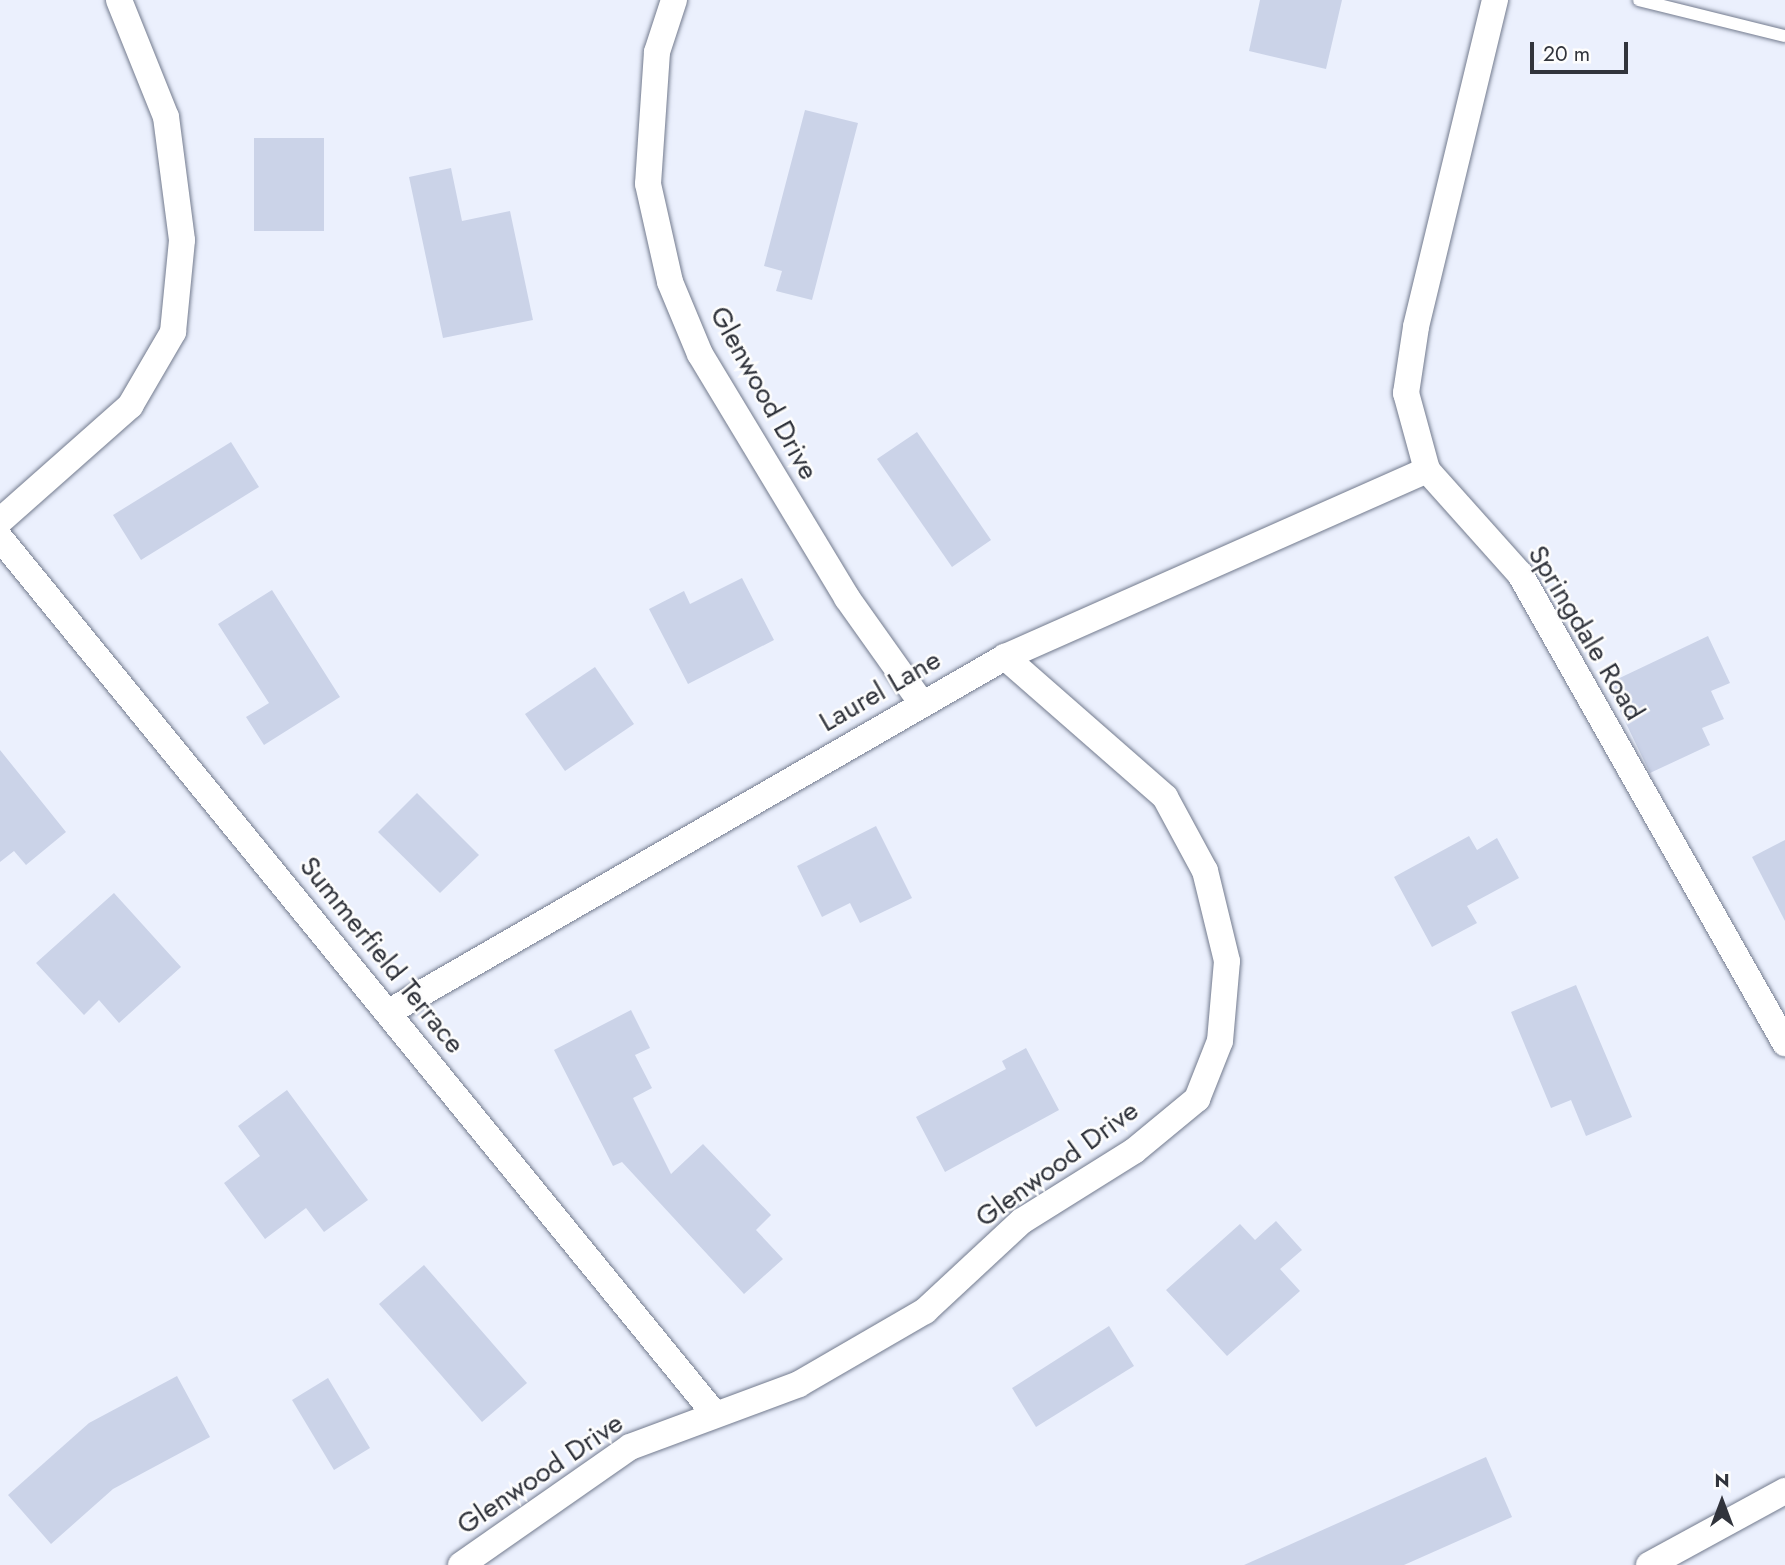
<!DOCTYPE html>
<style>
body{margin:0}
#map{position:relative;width:1785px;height:1565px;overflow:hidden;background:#ebf0fd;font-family:Jost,sans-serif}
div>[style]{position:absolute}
.building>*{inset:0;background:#cbd3e8}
.roads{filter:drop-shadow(0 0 2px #737b8e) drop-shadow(0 0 2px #737b8e)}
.lane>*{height:12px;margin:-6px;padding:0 6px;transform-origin:6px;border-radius:6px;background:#fff}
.street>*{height:26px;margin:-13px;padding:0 13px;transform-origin:13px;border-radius:13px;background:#fff}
span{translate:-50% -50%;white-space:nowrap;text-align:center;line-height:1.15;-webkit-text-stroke:5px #fdfdfd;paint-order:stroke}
.street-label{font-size:28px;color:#31343c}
.north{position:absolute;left:1687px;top:1467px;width:70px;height:70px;-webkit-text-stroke:5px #fdfdfd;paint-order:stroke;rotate:0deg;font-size:19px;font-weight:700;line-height:28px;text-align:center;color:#31343c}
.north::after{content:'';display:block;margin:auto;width:24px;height:32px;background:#31343c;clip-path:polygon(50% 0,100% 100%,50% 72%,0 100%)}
.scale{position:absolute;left:1530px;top:42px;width:98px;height:32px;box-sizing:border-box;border:4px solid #31343c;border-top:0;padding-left:9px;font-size:21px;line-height:24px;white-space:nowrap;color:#31343c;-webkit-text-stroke:5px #fdfdfd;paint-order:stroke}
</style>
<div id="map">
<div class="building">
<div style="clip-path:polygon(1260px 0,1342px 0,1326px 69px,1249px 51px)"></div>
<div style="clip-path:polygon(805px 110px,858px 123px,812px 300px,776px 291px,782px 271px,764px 266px)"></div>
<div style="clip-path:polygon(254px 138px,324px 138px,324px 231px,254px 231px)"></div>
<div style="clip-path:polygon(451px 168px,462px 221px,510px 211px,533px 320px,443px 338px,409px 177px)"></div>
<div style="clip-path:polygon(917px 432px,991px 540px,952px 567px,877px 459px)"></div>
<div style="clip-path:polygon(231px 442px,259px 487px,141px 560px,113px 515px)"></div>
<div style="clip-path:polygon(742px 578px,774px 640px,688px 684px,649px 609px,684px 591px,690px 604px)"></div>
<div style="clip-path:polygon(272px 590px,340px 697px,264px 745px,246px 717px,269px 703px,218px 624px)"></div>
<div style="clip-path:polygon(1708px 636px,1730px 683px,1711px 691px,1724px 719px,1702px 728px,1710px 745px,1650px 773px,1607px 684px)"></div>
<div style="clip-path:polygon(595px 667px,634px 724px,565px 771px,525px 714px)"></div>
<div style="clip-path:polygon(0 750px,66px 832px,26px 865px,14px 851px,0 862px)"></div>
<div style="clip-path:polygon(417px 793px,479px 855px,440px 893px,378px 832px)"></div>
<div style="clip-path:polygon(876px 826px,912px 898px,860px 923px,850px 903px,822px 917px,797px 866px)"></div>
<div style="clip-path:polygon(1469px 836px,1477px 850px,1497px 838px,1519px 878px,1467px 906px,1477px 923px,1432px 947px,1394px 877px)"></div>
<div style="clip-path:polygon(1785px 840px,1785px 921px,1752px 857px)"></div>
<div style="clip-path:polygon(114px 893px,181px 967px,119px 1023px,99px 1000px,84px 1015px,36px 963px)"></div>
<div style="clip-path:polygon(1576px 985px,1632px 1117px,1586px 1136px,1571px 1100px,1551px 1108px,1511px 1012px)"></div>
<div style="clip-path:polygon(631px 1010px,650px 1048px,635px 1055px,652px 1088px,633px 1098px,671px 1174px,703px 1144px,771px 1215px,756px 1230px,783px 1259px,744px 1294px,622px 1162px,613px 1166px,554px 1050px)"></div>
<div style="clip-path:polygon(1026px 1048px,1059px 1110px,945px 1172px,916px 1117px,1006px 1069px,1002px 1061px)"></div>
<div style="clip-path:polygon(287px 1090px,368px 1200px,324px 1232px,306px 1208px,265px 1239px,224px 1183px,260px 1156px,238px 1126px)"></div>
<div style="clip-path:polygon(1276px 1221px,1302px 1250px,1280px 1269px,1300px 1291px,1227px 1356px,1166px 1290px,1240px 1224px,1255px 1240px)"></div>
<div style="clip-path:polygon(424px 1265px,527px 1383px,482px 1422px,379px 1304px)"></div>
<div style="clip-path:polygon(1109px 1326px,1134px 1366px,1036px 1427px,1012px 1388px)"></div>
<div style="clip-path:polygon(177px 1376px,210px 1437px,113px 1489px,51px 1544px,8px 1495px,89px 1423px)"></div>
<div style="clip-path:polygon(328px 1378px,370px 1448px,334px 1470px,292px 1400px)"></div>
<div style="clip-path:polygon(1486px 1457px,1512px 1517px,1404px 1565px,1244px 1565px)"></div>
</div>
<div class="roads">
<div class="lane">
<div style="left:1639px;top:0;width:150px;rotate:13.9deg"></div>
</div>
<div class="street">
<div style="left:674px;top:0;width:55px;rotate:108.1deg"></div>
<div style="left:657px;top:52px;width:132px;rotate:93.9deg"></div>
<div style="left:648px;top:184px;width:100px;rotate:77.3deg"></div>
<div style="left:670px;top:282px;width:78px;rotate:67.4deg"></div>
<div style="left:700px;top:354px;width:285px;rotate:58.9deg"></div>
<div style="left:847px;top:598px;width:128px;rotate:54.6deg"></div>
<div style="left:1495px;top:0;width:336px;rotate:103.6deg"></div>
<div style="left:1416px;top:327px;width:67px;rotate:98.6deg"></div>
<div style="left:1406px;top:393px;width:80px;rotate:74.7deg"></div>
<div style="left:1427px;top:470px;width:140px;rotate:48.2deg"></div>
<div style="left:1520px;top:574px;width:539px;rotate:60.53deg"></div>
<div style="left:0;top:521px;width:174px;rotate:-41.5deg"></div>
<div style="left:130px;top:406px;width:86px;rotate:-59.8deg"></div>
<div style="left:173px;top:332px;width:92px;rotate:-84.4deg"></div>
<div style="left:182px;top:240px;width:124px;rotate:-97.4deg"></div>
<div style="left:166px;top:117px;width:126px;rotate:-111.9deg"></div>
<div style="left:0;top:538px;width:1129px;rotate:50.79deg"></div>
<div style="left:389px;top:1012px;width:711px;rotate:-29.95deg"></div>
<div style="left:1005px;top:657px;width:462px;rotate:-23.9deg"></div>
<div style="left:461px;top:1565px;width:206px;rotate:-34.9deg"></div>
<div style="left:630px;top:1447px;width:180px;rotate:-20.4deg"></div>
<div style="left:799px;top:1384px;width:146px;rotate:-30.1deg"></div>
<div style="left:925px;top:1311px;width:132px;rotate:-42.9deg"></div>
<div style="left:1022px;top:1221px;width:132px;rotate:-32deg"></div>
<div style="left:1134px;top:1151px;width:82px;rotate:-39.5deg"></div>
<div style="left:1197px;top:1099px;width:62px;rotate:-68.4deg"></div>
<div style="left:1220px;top:1041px;width:80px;rotate:-85deg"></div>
<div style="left:1227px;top:961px;width:93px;rotate:-103.7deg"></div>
<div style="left:1205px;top:871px;width:84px;rotate:-118.4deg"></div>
<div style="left:1165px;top:797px;width:213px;rotate:-138.8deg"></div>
<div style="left:1649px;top:1565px;width:155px;rotate:-28.6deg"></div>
</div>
</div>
<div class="street-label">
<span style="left:764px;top:393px;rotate:61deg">Glenwood Drive</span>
<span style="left:1586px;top:633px;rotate:59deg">Springdale Road</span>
<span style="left:880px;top:691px;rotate:-30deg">Laurel Lane</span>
<span style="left:382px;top:955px;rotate:51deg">Summerfield Terrace</span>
<span style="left:1057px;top:1164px;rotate:-36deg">Glenwood Drive</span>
<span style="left:540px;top:1474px;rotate:-34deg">Glenwood Drive</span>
</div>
<div class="north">N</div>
<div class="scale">20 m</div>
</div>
